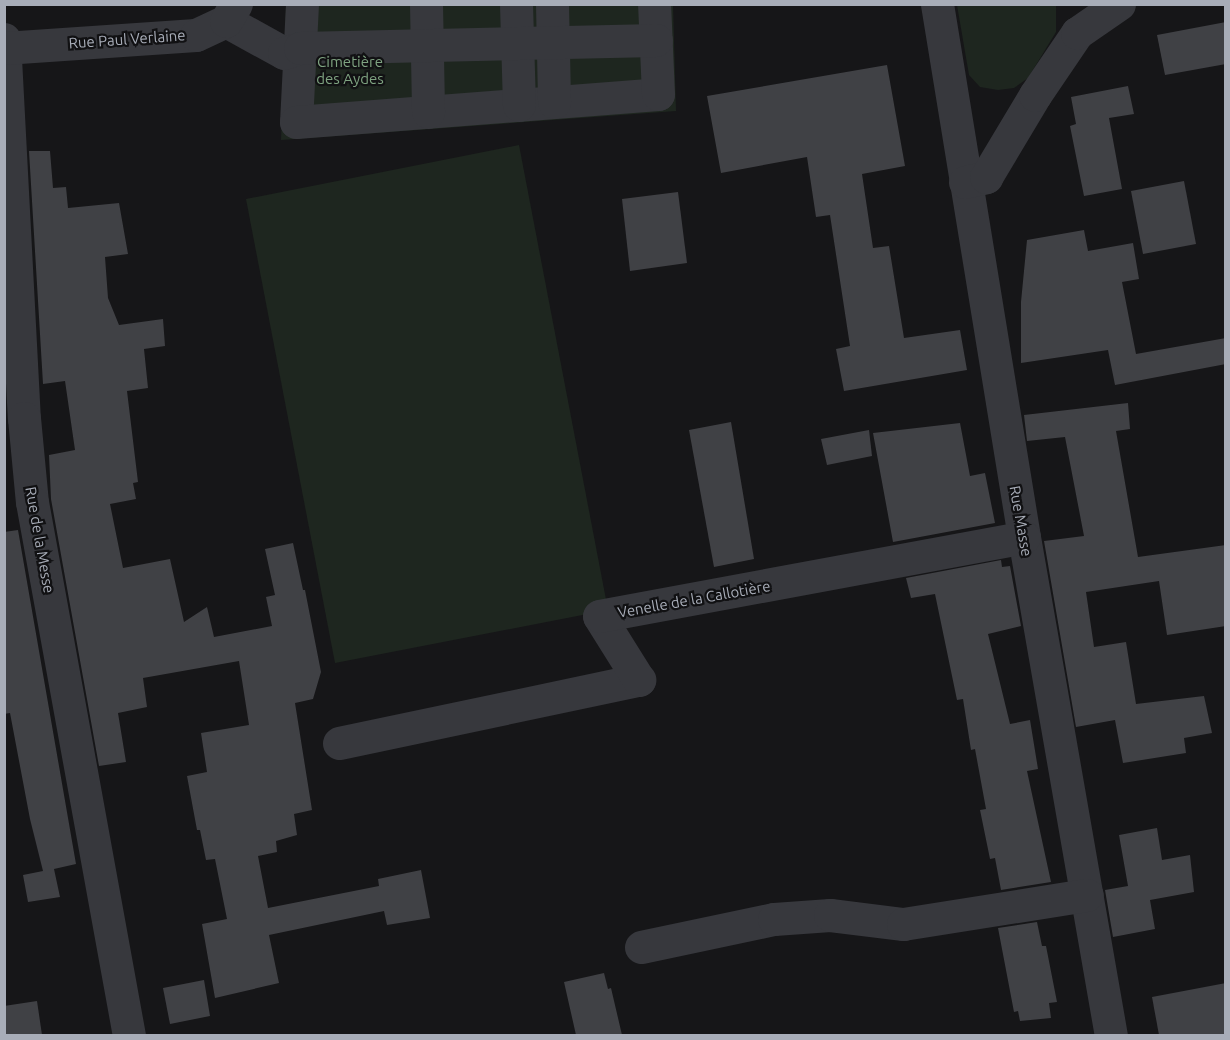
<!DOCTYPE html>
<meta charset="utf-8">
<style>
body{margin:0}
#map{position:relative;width:1230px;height:1040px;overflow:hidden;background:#161618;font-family:Ubuntu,sans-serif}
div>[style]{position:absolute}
.green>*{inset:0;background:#1e261f}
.building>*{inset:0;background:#404145}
.minor>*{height:33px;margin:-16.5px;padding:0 16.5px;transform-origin:16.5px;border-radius:16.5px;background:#37383d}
span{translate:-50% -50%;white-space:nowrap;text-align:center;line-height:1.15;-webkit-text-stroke:4.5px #111113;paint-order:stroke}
.street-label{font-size:15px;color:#a8adb8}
.park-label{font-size:15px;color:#7fa381}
.frame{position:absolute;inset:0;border:6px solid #a8adb8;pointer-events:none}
</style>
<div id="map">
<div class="green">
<div style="clip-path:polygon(286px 5px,673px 5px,676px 111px,281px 140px)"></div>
<div style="clip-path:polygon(957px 5px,1056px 5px,1056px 32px,1028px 78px,1014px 88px,998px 90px,980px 87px,969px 75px)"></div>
<div style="clip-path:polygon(519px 145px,608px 610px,335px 663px,246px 199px)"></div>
</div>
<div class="building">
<div style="clip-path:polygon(1226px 22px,1226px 64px,1165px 75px,1157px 35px)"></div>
<div style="clip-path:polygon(887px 65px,905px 166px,862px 174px,873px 248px,889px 246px,904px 338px,960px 330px,967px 370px,844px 391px,836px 349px,850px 346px,830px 215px,816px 217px,807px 157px,721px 173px,707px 96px)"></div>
<div style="clip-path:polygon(1128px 86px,1134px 114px,1109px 118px,1122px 189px,1084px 196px,1070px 126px,1076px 124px,1071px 97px)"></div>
<div style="clip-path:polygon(29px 151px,50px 151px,53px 188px,66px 187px,68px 208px,119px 203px,128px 254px,105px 257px,108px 298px,119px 325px,163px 319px,165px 346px,144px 349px,148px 388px,127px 391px,138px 482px,133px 483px,136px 499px,110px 504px,123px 568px,170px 559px,184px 622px,207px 607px,214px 637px,272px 626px,266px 597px,275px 595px,265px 549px,293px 543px,303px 590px,305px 590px,321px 672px,313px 699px,295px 703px,312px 810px,294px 814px,297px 835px,276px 841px,277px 852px,258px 856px,268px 908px,379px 886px,378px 879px,421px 870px,430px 918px,387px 925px,384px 911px,269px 935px,279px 983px,215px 998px,202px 924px,227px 919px,215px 859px,206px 860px,200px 830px,197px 830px,187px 776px,207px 772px,201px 733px,249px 725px,239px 661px,143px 678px,147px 707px,118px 713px,126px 762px,99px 766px,51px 499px,49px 455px,75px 450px,65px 381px,43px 384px)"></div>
<div style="clip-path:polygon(1184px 181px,1196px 244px,1143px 254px,1131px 191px)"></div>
<div style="clip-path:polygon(678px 192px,687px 263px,630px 271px,622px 199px)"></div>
<div style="clip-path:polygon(1084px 230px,1088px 251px,1133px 243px,1139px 279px,1122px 282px,1136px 354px,1226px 338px,1226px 364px,1115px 385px,1108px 350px,1021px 363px,1021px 302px,1027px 240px)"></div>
<div style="clip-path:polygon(1128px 403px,1130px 429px,1116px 431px,1138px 557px,1226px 545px,1226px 626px,1167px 635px,1159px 581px,1086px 592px,1094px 647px,1126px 642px,1136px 704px,1204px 696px,1212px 733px,1184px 738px,1186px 753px,1123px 763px,1115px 720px,1076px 727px,1044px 541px,1084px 536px,1065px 437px,1027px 441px,1024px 415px)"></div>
<div style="clip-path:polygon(731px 422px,754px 559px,714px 567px,689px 430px)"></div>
<div style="clip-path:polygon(960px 423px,970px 476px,985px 473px,995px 523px,893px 542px,873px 433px)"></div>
<div style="clip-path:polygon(869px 430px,872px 456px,827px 465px,821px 439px)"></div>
<div style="clip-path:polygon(18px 530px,76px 864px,54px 869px,60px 897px,28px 902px,23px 875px,43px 871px,30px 819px,10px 713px,4px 714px,4px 532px)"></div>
<div style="clip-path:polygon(1001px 560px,1002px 567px,1010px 566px,1021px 626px,988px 634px,1010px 724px,1030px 720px,1038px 769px,1027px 771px,1051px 882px,1001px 890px,995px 858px,990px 859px,980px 810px,986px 809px,975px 749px,971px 750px,963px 699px,957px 700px,935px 594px,911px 598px,906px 578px)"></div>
<div style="clip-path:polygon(1157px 828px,1162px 860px,1190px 855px,1194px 892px,1150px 900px,1155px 929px,1113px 937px,1105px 890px,1128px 886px,1119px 835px)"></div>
<div style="clip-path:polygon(1037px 922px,1042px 946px,1046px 946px,1057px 1002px,1049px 1003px,1051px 1018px,1020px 1021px,1018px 1011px,1014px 1012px,998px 928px)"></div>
<div style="clip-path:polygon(604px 973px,608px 989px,611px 988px,622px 1035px,576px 1035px,564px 982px)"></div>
<div style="clip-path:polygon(204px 980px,210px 1016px,170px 1024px,163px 988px)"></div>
<div style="clip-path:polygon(1226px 983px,1226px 1035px,1159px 1035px,1152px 997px)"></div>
<div style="clip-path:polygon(37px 1001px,42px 1035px,4px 1035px,4px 1006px)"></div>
</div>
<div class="minor">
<div style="left:302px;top:4px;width:118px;rotate:92.9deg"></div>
<div style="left:296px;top:122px;width:363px;rotate:-4.4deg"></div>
<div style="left:658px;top:94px;width:90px;rotate:-92.5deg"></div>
<div style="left:426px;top:4px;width:108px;rotate:88.9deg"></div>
<div style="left:516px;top:4px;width:101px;rotate:88.3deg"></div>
<div style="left:552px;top:4px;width:98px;rotate:88.8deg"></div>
<div style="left:937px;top:4px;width:540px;rotate:80.73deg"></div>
<div style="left:1024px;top:537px;width:507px;rotate:80.11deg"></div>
<div style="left:226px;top:21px;width:66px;rotate:28.9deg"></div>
<div style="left:284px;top:53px;width:17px;rotate:-17deg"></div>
<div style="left:300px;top:48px;width:356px;rotate:-1.3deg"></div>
<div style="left:4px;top:39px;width:380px;rotate:87deg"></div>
<div style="left:24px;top:418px;width:84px;rotate:84.6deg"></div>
<div style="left:32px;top:502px;width:543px;rotate:79.7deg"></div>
<div style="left:4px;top:48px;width:192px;rotate:-3.9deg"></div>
<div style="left:196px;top:35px;width:33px;rotate:-25deg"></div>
<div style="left:226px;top:21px;width:20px;rotate:-60deg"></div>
<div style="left:965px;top:182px;width:22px;rotate:-13deg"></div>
<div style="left:986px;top:177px;width:96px;rotate:-59.1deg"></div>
<div style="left:1035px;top:95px;width:75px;rotate:-55.9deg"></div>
<div style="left:1077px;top:33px;width:51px;rotate:-34.6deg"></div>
<div style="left:339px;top:743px;width:307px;rotate:-11.9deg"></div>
<div style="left:639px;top:680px;width:75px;rotate:-122deg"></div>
<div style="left:599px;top:616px;width:432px;rotate:-10.5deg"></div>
<div style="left:641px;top:947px;width:136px;rotate:-11.9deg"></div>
<div style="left:774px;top:919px;width:56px;rotate:-4.1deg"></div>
<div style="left:830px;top:915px;width:74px;rotate:7deg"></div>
<div style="left:903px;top:924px;width:186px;rotate:-9deg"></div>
</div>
<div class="street-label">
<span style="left:127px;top:39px;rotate:-4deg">Rue Paul Verlaine</span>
<span style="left:1021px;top:521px;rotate:80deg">Rue Masse</span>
<span style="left:40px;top:540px;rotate:80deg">Rue de la Messe</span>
<span style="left:694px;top:599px;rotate:-10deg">Venelle de la Callotière</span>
</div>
<div class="park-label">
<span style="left:350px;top:70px">Cimetière<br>des Aydes</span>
</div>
<div class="frame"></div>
</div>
